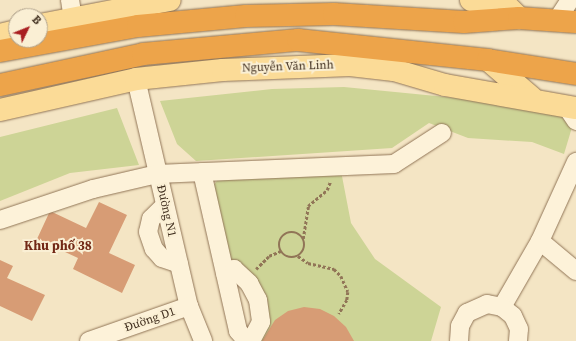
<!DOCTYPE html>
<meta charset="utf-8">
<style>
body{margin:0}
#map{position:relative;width:576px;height:341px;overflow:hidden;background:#f4e5c4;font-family:"Source Serif 4",serif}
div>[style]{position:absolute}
.green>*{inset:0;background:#cdd496}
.building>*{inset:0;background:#d79c75}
.path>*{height:2.5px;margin-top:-1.25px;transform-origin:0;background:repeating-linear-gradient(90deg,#917557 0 3px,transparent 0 5px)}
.path>.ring{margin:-1.25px;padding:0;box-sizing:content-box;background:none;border:2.5px solid #917557;border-radius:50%}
.roads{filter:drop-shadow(0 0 1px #917557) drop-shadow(0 0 1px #917557)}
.minor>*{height:18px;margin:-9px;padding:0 9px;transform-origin:9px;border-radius:9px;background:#fdf2d9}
.major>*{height:22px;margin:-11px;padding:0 11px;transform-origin:11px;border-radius:11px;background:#fbdb97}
.highway>*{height:22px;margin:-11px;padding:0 11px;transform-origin:11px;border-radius:11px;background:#eda44a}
span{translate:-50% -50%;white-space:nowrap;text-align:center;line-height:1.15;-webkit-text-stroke:4px #faefd4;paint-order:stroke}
.street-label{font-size:12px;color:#3f2d1d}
.neighbourhood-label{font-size:13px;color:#722816;font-weight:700}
.north{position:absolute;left:8px;top:8px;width:40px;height:40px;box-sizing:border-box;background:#faefd4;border:1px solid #afa18b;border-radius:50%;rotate:47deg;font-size:11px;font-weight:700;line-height:16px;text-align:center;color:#3f2d1d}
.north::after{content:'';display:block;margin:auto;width:14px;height:18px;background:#a91f21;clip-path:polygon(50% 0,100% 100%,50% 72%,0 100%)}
</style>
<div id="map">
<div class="green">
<div style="clip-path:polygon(344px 87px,518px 104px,576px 114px,564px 154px,532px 142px,468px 138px,429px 123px,392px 148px,196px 161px,177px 144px,160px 101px,272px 89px)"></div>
<div style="clip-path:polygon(117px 108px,139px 165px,70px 173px,0 201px,0 137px)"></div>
<div style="clip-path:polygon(341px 171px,351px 223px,375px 259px,441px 307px,431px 341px,260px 341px,251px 276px,231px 260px,211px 188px,221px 176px)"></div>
</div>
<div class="building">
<div style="clip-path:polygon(99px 202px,127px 215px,109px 253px,135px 265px,122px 293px,73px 269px,78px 258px,37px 239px,50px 211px,86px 228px)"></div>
<div style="clip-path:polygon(0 260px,13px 266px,7px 278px,45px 295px,32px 321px,0 306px)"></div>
<div style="clip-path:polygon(304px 307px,320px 309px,334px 316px,346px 327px,354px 341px,262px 341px,275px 320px,288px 311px)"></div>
</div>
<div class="path">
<div class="ring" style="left:279px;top:232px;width:23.5px;height:23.5px"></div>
<div style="left:303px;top:239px;width:33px;rotate:-81deg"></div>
<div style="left:308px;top:206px;width:25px;rotate:-40deg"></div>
<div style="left:327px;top:190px;width:9px;rotate:-69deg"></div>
<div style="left:298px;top:256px;width:12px;rotate:35deg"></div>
<div style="left:308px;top:263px;width:27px;rotate:13deg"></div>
<div style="left:334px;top:269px;width:10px;rotate:45deg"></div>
<div style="left:341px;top:276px;width:17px;rotate:66deg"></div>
<div style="left:348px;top:292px;width:8px;rotate:97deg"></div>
<div style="left:347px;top:300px;width:16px;rotate:120deg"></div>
<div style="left:256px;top:269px;width:18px;rotate:-45deg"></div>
<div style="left:269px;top:256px;width:13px;rotate:-23deg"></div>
</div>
<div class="roads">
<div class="minor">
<div style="left:70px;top:0;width:18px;rotate:81deg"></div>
<div style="left:557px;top:20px;width:24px;rotate:-57deg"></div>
<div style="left:136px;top:79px;width:233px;rotate:76.9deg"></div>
<div style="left:189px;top:306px;width:38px;rotate:68deg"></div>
<div style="left:566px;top:106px;width:18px;rotate:56deg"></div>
<div style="left:202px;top:172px;width:163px;rotate:77.2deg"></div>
<div style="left:238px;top:331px;width:13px;rotate:48deg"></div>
<div style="left:164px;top:206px;width:18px;rotate:135deg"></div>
<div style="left:151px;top:219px;width:13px;rotate:103deg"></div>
<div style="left:148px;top:232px;width:18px;rotate:71deg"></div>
<div style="left:154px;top:249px;width:12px;rotate:48deg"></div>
<div style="left:162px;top:258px;width:18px;rotate:19deg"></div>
<div style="left:0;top:220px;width:98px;rotate:-18.4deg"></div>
<div style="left:93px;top:189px;width:66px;rotate:-13.2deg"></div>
<div style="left:157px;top:174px;width:237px;rotate:-2.4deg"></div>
<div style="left:394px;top:164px;width:57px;rotate:-32.9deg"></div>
<div style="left:540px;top:241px;width:47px;rotate:39.8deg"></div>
<div style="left:225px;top:273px;width:10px;rotate:-24deg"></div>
<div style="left:234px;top:269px;width:21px;rotate:43deg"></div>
<div style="left:249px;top:283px;width:19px;rotate:62deg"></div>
<div style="left:258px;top:300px;width:22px;rotate:82deg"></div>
<div style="left:261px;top:322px;width:21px;rotate:118deg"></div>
<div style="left:502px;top:307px;width:76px;rotate:-60.1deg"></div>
<div style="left:540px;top:241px;width:87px;rotate:-65.5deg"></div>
<div style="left:89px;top:341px;width:106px;rotate:-19.3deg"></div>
<div style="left:459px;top:341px;width:15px;rotate:-86deg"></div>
<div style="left:460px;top:326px;width:15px;rotate:-62deg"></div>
<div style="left:467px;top:313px;width:22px;rotate:-24deg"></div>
<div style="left:487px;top:304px;width:15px;rotate:11deg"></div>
<div style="left:502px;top:307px;width:14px;rotate:39deg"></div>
<div style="left:513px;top:316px;width:14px;rotate:65deg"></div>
<div style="left:519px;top:329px;width:12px;rotate:95deg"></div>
</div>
<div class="major">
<div style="left:471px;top:0;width:34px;rotate:7deg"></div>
<div style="left:505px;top:4px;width:20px;rotate:45deg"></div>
<div style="left:40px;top:25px;width:132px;rotate:-10.9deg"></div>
<div style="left:0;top:35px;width:16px;rotate:-14deg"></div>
<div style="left:488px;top:60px;width:57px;rotate:40.7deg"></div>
<div style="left:0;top:110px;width:139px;rotate:-12.8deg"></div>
<div style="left:136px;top:79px;width:87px;rotate:-5.9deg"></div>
<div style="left:223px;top:70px;width:127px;rotate:-2.3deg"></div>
<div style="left:350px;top:65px;width:44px;rotate:6.5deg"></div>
<div style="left:394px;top:70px;width:53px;rotate:16.4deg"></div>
<div style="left:445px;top:85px;width:133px;rotate:10deg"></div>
</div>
<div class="highway">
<div style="left:0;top:51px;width:140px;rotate:-10.3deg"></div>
<div style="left:138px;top:26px;width:108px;rotate:-5.3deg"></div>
<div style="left:246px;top:16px;width:88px;rotate:-1.3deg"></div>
<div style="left:334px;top:14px;width:130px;rotate:3.5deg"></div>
<div style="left:464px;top:22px;width:55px;rotate:-4.2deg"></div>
<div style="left:519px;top:18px;width:57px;rotate:4deg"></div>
<div style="left:0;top:85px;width:146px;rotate:-12.2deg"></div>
<div style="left:143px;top:54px;width:156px;rotate:-5.2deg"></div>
<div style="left:298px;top:40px;width:191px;rotate:6deg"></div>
<div style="left:488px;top:60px;width:89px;rotate:9deg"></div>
</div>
</div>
<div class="street-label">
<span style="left:288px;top:67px;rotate:-2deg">Nguyễn Văn Linh</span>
<span style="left:166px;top:211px;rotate:77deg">Đường N1</span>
<span style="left:150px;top:320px;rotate:-19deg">Đường D1</span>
</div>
<div class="neighbourhood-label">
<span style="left:58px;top:246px">Khu phố 38</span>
</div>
<div class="north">B</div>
</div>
